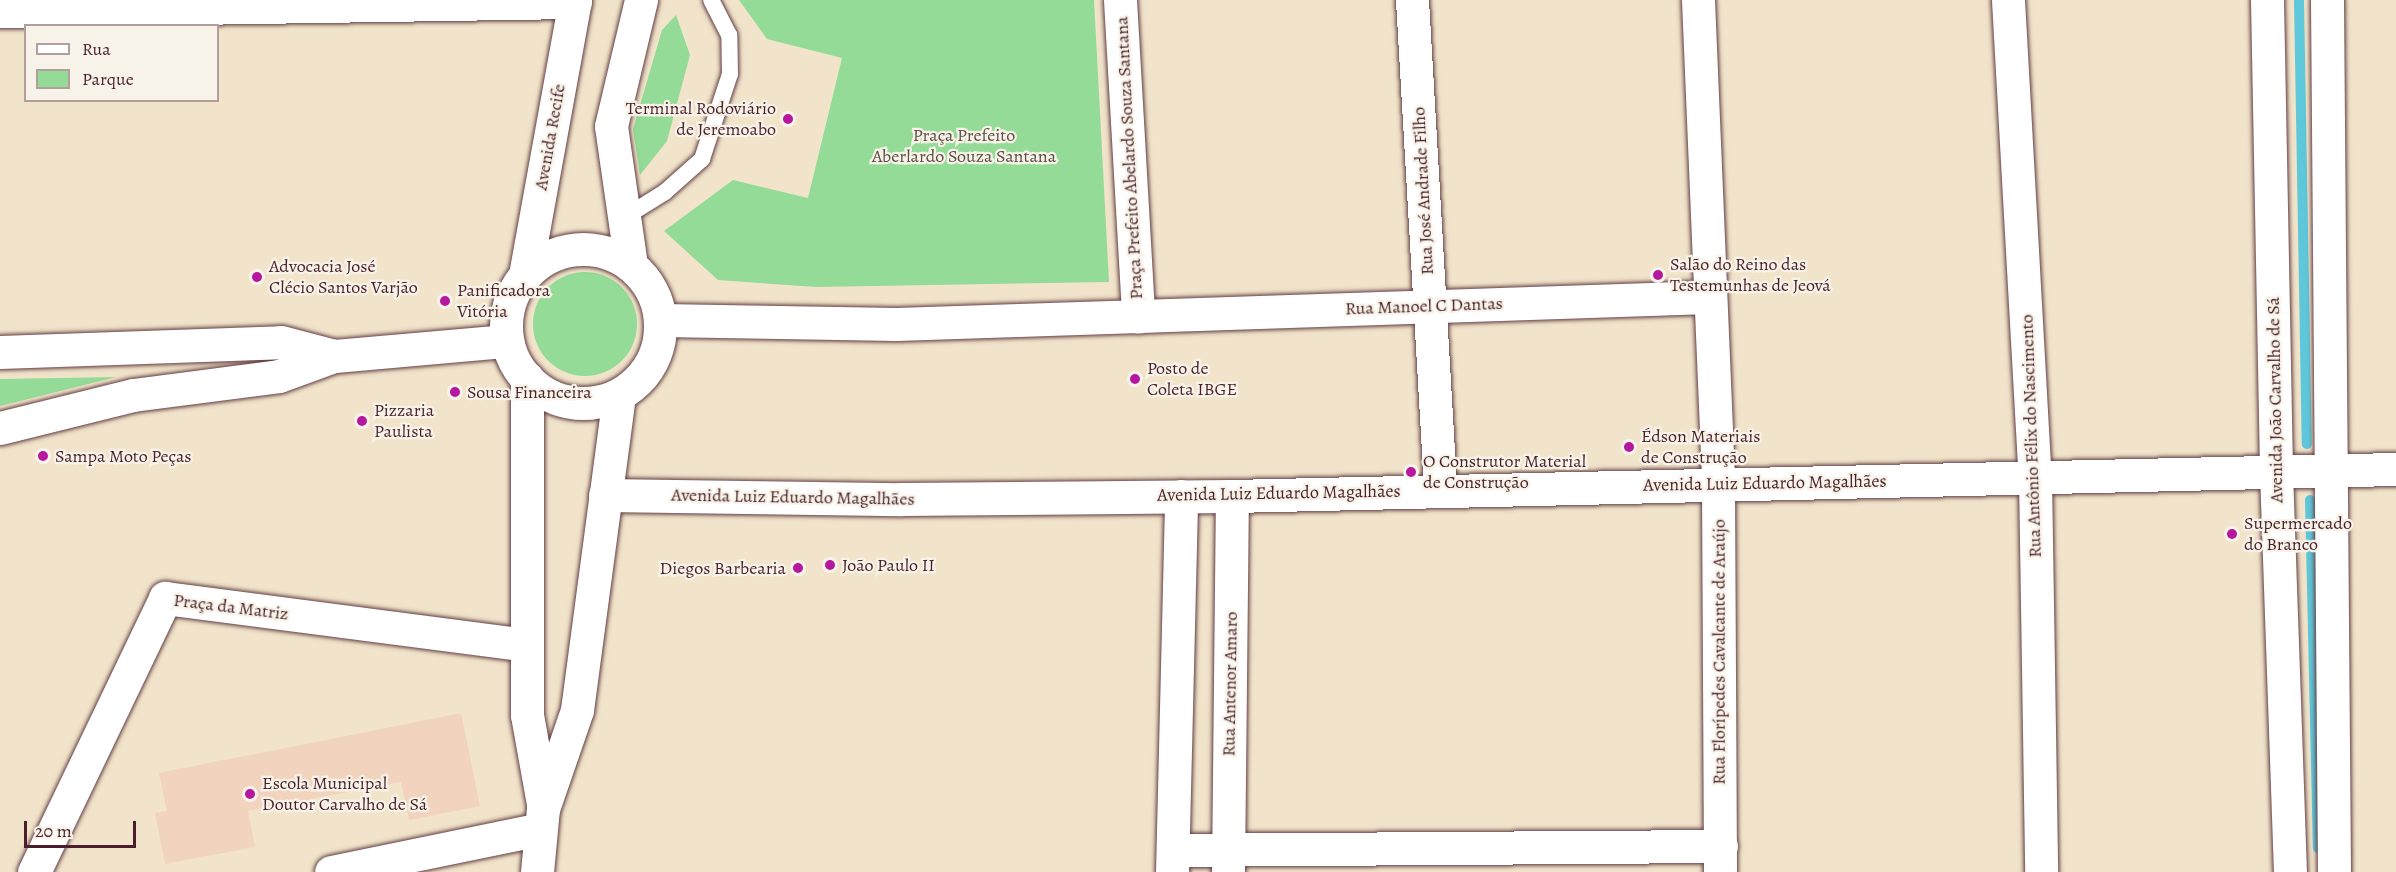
<!DOCTYPE html>
<meta charset="utf-8">
<style>
body{margin:0}
#map{position:relative;width:2396px;height:872px;overflow:hidden;background:#f1e4ca;font-family:Alegreya,serif}
div>[style]{position:absolute}
.built>*{inset:0;background:#f2d4be}
.green>*{inset:0;background:#93db96}
.round{border-radius:50%}
.stream>*{height:10px;margin:-5px;padding:0 5px;transform-origin:5px;border-radius:5px;background:#5ec7d9}
.roads{filter:drop-shadow(0 0 2px #633d43) drop-shadow(0 0 2px #633d43)}
.lane>*{height:16px;margin:-8px;padding:0 8px;transform-origin:8px;border-radius:8px;background:#fff}
.street>*{height:33px;margin:-16.5px;padding:0 16.5px;transform-origin:16.5px;border-radius:16.5px;background:#fff}
.secondary>*{height:33px;margin:-16.5px;padding:0 16.5px;transform-origin:16.5px;border-radius:16.5px;background:#fff}
.secondary>.ring{margin:-16.5px;padding:0;box-sizing:content-box;background:none;border:33px solid #fff;border-radius:50%}
.dots>*{width:16px;height:16px;translate:-50% -50%;box-sizing:border-box;border:3px solid #f7f3e8;border-radius:50%}
span{translate:-50% -50%;white-space:nowrap;text-align:center;line-height:1.15;-webkit-text-stroke:4.5px #f7f3e8;paint-order:stroke}
.poi-label{font-size:18px;color:#4a1f2b}
.right{translate:-100% -50%;text-align:right}
.left{translate:0 -50%;text-align:left}
.park-label{font-size:18px;color:#5c4e46}
.street-label{font-size:18px;color:#4a1f2b}
.legend{position:absolute;left:24px;top:24px;width:195px;height:78px;box-sizing:border-box;background:#f7f3e8;border:2px solid #b29e9c;margin:0;padding:8px 10px;list-style:none;font-size:18px;color:#4a1f2b}
.legend li{display:flex;align-items:center;gap:12px;height:30px}
.legend b{width:30px;border:2px solid #b29e9c}
.scale{position:absolute;left:24px;top:821px;width:112px;height:27px;box-sizing:border-box;border:3px solid #4a1f2b;border-top:0;padding-left:8px;font-size:18px;line-height:21px;white-space:nowrap;color:#4a1f2b;-webkit-text-stroke:4px #f7f3e8;paint-order:stroke}
</style>
<div id="map">
<div class="built">
<div style="clip-path:polygon(461px 713px,480px 806px,409px 820px,401px 782px,248px 811px,255px 847px,165px 864px,155px 813px,167px 811px,159px 773px)"></div>
</div>
<div class="green">
<div style="clip-path:polygon(739px 0,1094px 0,1109px 282px,816px 287px,718px 280px,664px 231px,733px 180px,808px 198px,842px 58px,767px 39px)"></div>
<div style="clip-path:polygon(676px 15px,690px 55px,667px 141px,640px 175px,633px 129px,662px 30px)"></div>
<div class="round" style="left:533px;top:272px;width:104px;height:104px"></div>
<div style="clip-path:polygon(116px 377px,0 406px,0 379px)"></div>
</div>
<div class="stream">
<div style="left:2299px;top:0;width:444px;rotate:89deg"></div>
<div style="left:2310px;top:500px;width:348px;rotate:88.7deg"></div>
</div>
<div class="roads">
<div class="lane">
<div style="left:625px;top:217px;width:47px;rotate:-32deg"></div>
<div style="left:665px;top:192px;width:50px;rotate:-41.7deg"></div>
<div style="left:702px;top:159px;width:89px;rotate:-71.8deg"></div>
<div style="left:730px;top:74px;width:39px;rotate:-91deg"></div>
<div style="left:729px;top:35px;width:39px;rotate:-117deg"></div>
</div>
<div class="street">
<div style="left:1120px;top:0;width:317px;rotate:86.7deg"></div>
<div style="left:1412px;top:0;width:490px;rotate:86.7deg"></div>
<div style="left:1698px;top:0;width:485px;rotate:87.6deg"></div>
<div style="left:1718px;top:485px;width:387px;rotate:89.7deg"></div>
<div style="left:2008px;top:0;width:478px;rotate:86.8deg"></div>
<div style="left:2035px;top:477px;width:395px;rotate:89.1deg"></div>
<div style="left:2267px;top:0;width:472px;rotate:88.9deg"></div>
<div style="left:2276px;top:472px;width:400px;rotate:88deg"></div>
<div style="left:2327px;top:0;width:872px;rotate:89.54deg"></div>
<div style="left:0;top:11px;width:575px;rotate:-0.9deg"></div>
<div style="left:661px;top:320px;width:235px;rotate:1deg"></div>
<div style="left:896px;top:324px;width:814px;rotate:-1.9deg"></div>
<div style="left:0;top:352px;width:281px;rotate:-2deg"></div>
<div style="left:281px;top:342px;width:55px;rotate:14.8deg"></div>
<div style="left:0;top:428px;width:137px;rotate:-13.9deg"></div>
<div style="left:133px;top:395px;width:147px;rotate:-7.4deg"></div>
<div style="left:279px;top:376px;width:59px;rotate:-20deg"></div>
<div style="left:334px;top:356px;width:174px;rotate:-5deg"></div>
<div style="left:605px;top:495px;width:296px;rotate:0.8deg"></div>
<div style="left:901px;top:499px;width:331px;rotate:-0.5deg"></div>
<div style="left:1232px;top:496px;width:1164px;rotate:-1.33deg"></div>
<div style="left:1173px;top:850px;width:548px;rotate:-0.42deg"></div>
<div style="left:34px;top:872px;width:304px;rotate:-64.4deg"></div>
<div style="left:165px;top:598px;width:364px;rotate:7.4deg"></div>
<div style="left:331px;top:872px;width:213px;rotate:-11.6deg"></div>
<div style="left:1172px;top:872px;width:376px;rotate:-88.6deg"></div>
<div style="left:1228px;top:872px;width:376px;rotate:-89.4deg"></div>
</div>
<div class="secondary">
<div class="ring" style="left:506px;top:249px;width:121px;height:121px"></div>
<div style="left:631px;top:265px;width:140px;rotate:-98.2deg"></div>
<div style="left:611px;top:126px;width:130px;rotate:-76.6deg"></div>
<div style="left:525px;top:275px;width:280px;rotate:-79.7deg"></div>
<div style="left:527px;top:378px;width:337px;rotate:90deg"></div>
<div style="left:527px;top:715px;width:90px;rotate:79.8deg"></div>
<div style="left:537px;top:872px;width:63px;rotate:-84.6deg"></div>
<div style="left:543px;top:809px;width:105px;rotate:-71deg"></div>
<div style="left:577px;top:710px;width:318px;rotate:-82.4deg"></div>
</div>
</div>
<div class="dots">
<div style="left:788px;top:119px;background:#b5179e"></div>
<div style="left:1658px;top:275px;background:#b5179e"></div>
<div style="left:257px;top:277px;background:#b5179e"></div>
<div style="left:445px;top:301px;background:#b5179e"></div>
<div style="left:1135px;top:379px;background:#b5179e"></div>
<div style="left:455px;top:392px;background:#b5179e"></div>
<div style="left:362px;top:421px;background:#b5179e"></div>
<div style="left:1629px;top:447px;background:#b5179e"></div>
<div style="left:43px;top:456px;background:#b5179e"></div>
<div style="left:1411px;top:472px;background:#b5179e"></div>
<div style="left:2232px;top:534px;background:#b5179e"></div>
<div style="left:830px;top:565px;background:#b5179e"></div>
<div style="left:798px;top:568px;background:#b5179e"></div>
<div style="left:250px;top:794px;background:#b5179e"></div>
</div>
<div class="poi-label">
<span class="right" style="left:776px;top:119px">Terminal Rodoviário<br>de Jeremoabo</span>
<span class="left" style="left:1670px;top:275px">Salão do Reino das<br>Testemunhas de Jeová</span>
<span class="left" style="left:269px;top:277px">Advocacia José<br>Clécio Santos Varjão</span>
<span class="left" style="left:457px;top:301px">Panificadora<br>Vitória</span>
<span class="left" style="left:1147px;top:379px">Posto de<br>Coleta IBGE</span>
<span class="left" style="left:467px;top:392px">Sousa Financeira</span>
<span class="left" style="left:374px;top:421px">Pizzaria<br>Paulista</span>
<span class="left" style="left:1641px;top:447px">Édson Materiais<br>de Construção</span>
<span class="left" style="left:55px;top:456px">Sampa Moto Peças</span>
<span class="left" style="left:1423px;top:472px">O Construtor Material<br>de Construção</span>
<span class="left" style="left:2244px;top:534px">Supermercado<br>do Branco</span>
<span class="left" style="left:842px;top:565px">João Paulo II</span>
<span class="right" style="left:786px;top:568px">Diegos Barbearia</span>
<span class="left" style="left:262px;top:794px">Escola Municipal<br>Doutor Carvalho de Sá</span>
</div>
<div class="park-label">
<span style="left:964px;top:146px">Praça Prefeito<br>Aberlardo Souza Santana</span>
</div>
<div class="street-label">
<span style="left:550px;top:137px;rotate:-80deg">Avenida Recife</span>
<span style="left:1129px;top:158px;rotate:-93deg">Praça Prefeito Abelardo Souza Santana</span>
<span style="left:1423px;top:191px;rotate:-93deg">Rua José Andrade Filho</span>
<span style="left:1424px;top:306px;rotate:-2deg">Rua Manoel C Dantas</span>
<span style="left:2275px;top:400px;rotate:-91deg">Avenida João Carvalho de Sá</span>
<span style="left:2031px;top:436px;rotate:-92deg">Rua Antônio Félix do Nascimento</span>
<span style="left:1765px;top:483px;rotate:-1deg">Avenida Luiz Eduardo Magalhães</span>
<span style="left:1279px;top:493px;rotate:-1deg">Avenida Luiz Eduardo Magalhães</span>
<span style="left:793px;top:497px;rotate:1deg">Avenida Luiz Eduardo Magalhães</span>
<span style="left:231px;top:607px;rotate:7deg">Praça da Matriz</span>
<span style="left:1719px;top:652px;rotate:-90deg">Rua Florípedes Cavalcante de Araújo</span>
<span style="left:1230px;top:684px;rotate:-89deg">Rua Antenor Amaro</span>
</div>
<ul class="legend">
<li><b style="height:8px;background:#fff"></b>Rua</li>
<li><b style="height:16px;background:#93db96"></b>Parque</li>
</ul>
<div class="scale">20 m</div>
</div>
